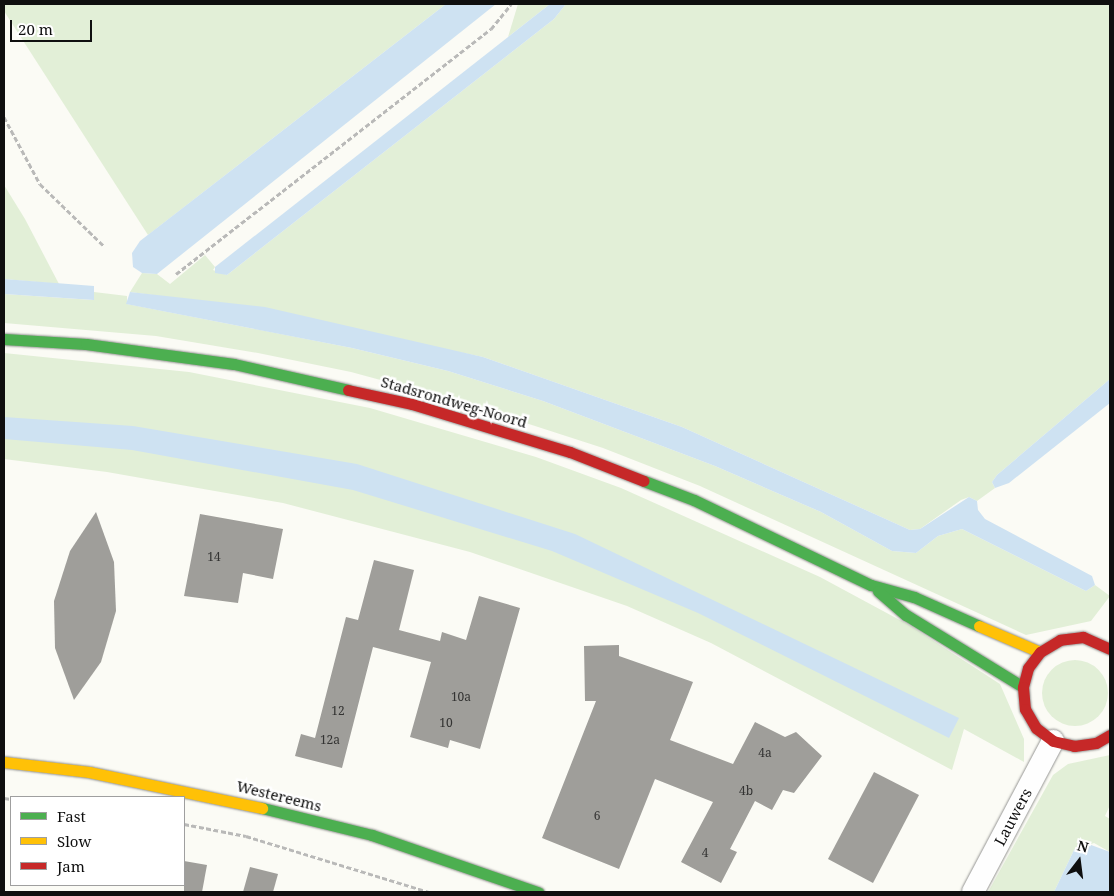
<!DOCTYPE html>
<style>
body{margin:0}
#map{position:relative;width:1114px;height:896px;overflow:hidden;background:#fbfbf5;font-family:"Noto Serif",serif}
div>[style]{position:absolute}
.green>*{inset:0;background:#e2efd7}
.round{border-radius:50%}
.water>*{inset:0;background:#cee2f2}
.building>*{inset:0;background:#9f9e9a}
.path>*{height:3px;margin-top:-1.5px;transform-origin:0;background:repeating-linear-gradient(90deg,#b9b9b8 0 5px,transparent 0 7.5px)}
.roads{filter:drop-shadow(0 0 1px #959593) drop-shadow(0 0 1px #959593)}
.street>*{height:22px;margin:-11px;padding:0 11px;transform-origin:11px;border-radius:11px;background:#fefefe}
.fast>*{height:11px;margin:-5.5px;padding:0 5.5px;transform-origin:5.5px;border-radius:5.5px;background:#4caf50}
.slow>*{height:11px;margin:-5.5px;padding:0 5.5px;transform-origin:5.5px;border-radius:5.5px;background:#ffc107}
.jam>*{height:11px;margin:-5.5px;padding:0 5.5px;transform-origin:5.5px;border-radius:5.5px;background:#c62828}
span{translate:-50% -50%;white-space:nowrap;text-align:center;line-height:1.15;-webkit-text-stroke:5px #fff;paint-order:stroke}
.number-label{font-size:12px;color:#333332}
.number-label span{-webkit-text-stroke-width:0}
.street-label{font-size:15px;color:#0f0f0f}
.frame{position:absolute;inset:0;border:5px solid #0f0f0f;pointer-events:none}
.legend{position:absolute;left:10px;top:796px;width:175px;height:90px;box-sizing:border-box;background:#fff;border:1px solid #9f9f9f;margin:0;padding:6px 9px;list-style:none;font-size:15px;color:#0f0f0f}
.legend li{display:flex;align-items:center;gap:10px;height:25px}
.legend b{width:25px;border:1px solid #9f9f9f}
.north{position:absolute;left:1054px;top:836px;width:50px;height:50px;-webkit-text-stroke:4px #fff;paint-order:stroke;rotate:15deg;font-size:14px;font-weight:700;line-height:20px;text-align:center;color:#0f0f0f}
.north::after{content:'';display:block;margin:auto;width:18px;height:22px;background:#0f0f0f;clip-path:polygon(50% 0,100% 100%,50% 72%,0 100%)}
.scale{position:absolute;left:10px;top:20px;width:82px;height:22px;box-sizing:border-box;border:2px solid #0f0f0f;border-top:0;padding-left:6px;font-size:15px;line-height:18px;white-space:nowrap;color:#0f0f0f;-webkit-text-stroke:4px #fff;paint-order:stroke}
</style>
<div id="map">
<div class="green">
<div style="clip-path:polygon(4px 4px,446px 4px,148px 235px,4px 11px)"></div>
<div style="clip-path:polygon(518px 4px,550px 4px,508px 37px)"></div>
<div style="clip-path:polygon(566px 4px,1110px 4px,1110px 379px,997px 475px,992px 482px,995px 488px,977px 501px,969px 497px,961px 500px,920px 529px,910px 530px,682px 427px,483px 357px,234px 306px,130px 292px,142px 273px,157px 274px,170px 284px,205px 255px,215px 267px,213px 270px,227px 275px,554px 19px)"></div>
<div style="clip-path:polygon(4px 185px,25px 219px,59px 284px,4px 279px)"></div>
<div style="clip-path:polygon(94px 292px,127px 296px,127px 304px,352px 348px,448px 371px,543px 401px,715px 466px,821px 512px,892px 551px,916px 553px,938px 536px,962px 529px,1086px 591px,1095px 585px,1110px 596px,1091px 621px,1026px 635px,700px 486px,603px 448px,458px 401px,351px 372px,258px 353px,156px 336px,4px 323px,4px 294px,93px 300px)"></div>
<div style="clip-path:polygon(4px 353px,189px 372px,370px 408px,536px 457px,621px 488px,820px 577px,909px 625px,1000px 684px,1024px 739px,1024px 762px,964px 729px,952px 770px,711px 643px,627px 606px,470px 552px,283px 503px,107px 472px,4px 459px)"></div>
<div class="round" style="left:1042px;top:660px;width:66px;height:66px"></div>
<div style="clip-path:polygon(1110px 755px,1110px 805px,1105px 816px,1110px 819px,1110px 852px,1094px 843px,1074px 850px,1054px 892px,988px 892px,1053px 775px,1068px 764px)"></div>
</div>
<div class="water">
<div style="clip-path:polygon(446px 4px,496px 4px,157px 274px,142px 273px,133px 267px,132px 253px,140px 241px)"></div>
<div style="clip-path:polygon(550px 4px,566px 4px,554px 19px,227px 275px,215px 273px,215px 267px)"></div>
<div style="clip-path:polygon(4px 279px,94px 286px,94px 300px,4px 294px)"></div>
<div style="clip-path:polygon(130px 292px,265px 307px,483px 357px,682px 427px,910px 530px,920px 529px,969px 497px,977px 501px,978px 510px,985px 519px,1092px 576px,1095px 585px,1086px 591px,962px 529px,938px 536px,916px 553px,892px 551px,821px 512px,715px 466px,543px 401px,448px 371px,352px 348px,126px 304px)"></div>
<div style="clip-path:polygon(1110px 379px,1110px 403px,1009px 483px,995px 488px,992px 482px,997px 475px)"></div>
<div style="clip-path:polygon(4px 417px,133px 426px,357px 464px,575px 534px,959px 718px,949px 738px,698px 613px,552px 551px,353px 490px,132px 450px,4px 439px)"></div>
<div style="clip-path:polygon(1083px 842px,1110px 852px,1110px 892px,1054px 892px,1074px 850px)"></div>
</div>
<div class="building">
<div style="clip-path:polygon(96px 512px,114px 562px,116px 611px,101px 662px,74px 700px,55px 648px,54px 601px,70px 551px)"></div>
<div style="clip-path:polygon(200px 514px,283px 529px,273px 579px,243px 573px,238px 603px,184px 596px)"></div>
<div style="clip-path:polygon(374px 560px,414px 570px,399px 630px,440px 641px,442px 632px,466px 640px,479px 596px,520px 608px,480px 749px,450px 740px,448px 748px,410px 737px,431px 662px,373px 647px,342px 768px,295px 756px,301px 734px,315px 738px,346px 617px,358px 620px)"></div>
<div style="clip-path:polygon(619px 645px,619px 656px,693px 682px,670px 740px,733px 764px,755px 722px,785px 737px,796px 732px,822px 756px,794px 793px,783px 790px,772px 810px,755px 801px,730px 849px,737px 852px,721px 883px,681px 862px,713px 802px,655px 779px,619px 869px,542px 838px,596px 701px,585px 701px,584px 646px)"></div>
<div style="clip-path:polygon(874px 772px,919px 795px,873px 883px,828px 859px)"></div>
<div style="clip-path:polygon(184px 861px,207px 865px,202px 892px,184px 892px)"></div>
<div style="clip-path:polygon(250px 867px,278px 874px,273px 892px,243px 892px)"></div>
</div>
<div class="path">
<div style="left:4px;top:117px;width:76px;rotate:61.8deg"></div>
<div style="left:40px;top:184px;width:88px;rotate:44.1deg"></div>
<div style="left:176px;top:274px;width:399px;rotate:-37.9deg"></div>
<div style="left:491px;top:29px;width:32px;rotate:-51deg"></div>
<div style="left:4px;top:798px;width:7px;rotate:8deg"></div>
<div style="left:184px;top:824px;width:63px;rotate:11deg"></div>
<div style="left:246px;top:836px;width:191px;rotate:17deg"></div>
</div>
<div class="roads">
<div class="street">
<div style="left:973px;top:892px;width:171px;rotate:-62.1deg"></div>
</div>
<div class="fast">
<div style="left:4px;top:339px;width:82px;rotate:3.5deg"></div>
<div style="left:86px;top:344px;width:149px;rotate:7.7deg"></div>
<div style="left:234px;top:364px;width:117px;rotate:12.8deg"></div>
<div style="left:644px;top:481px;width:53px;rotate:20.8deg"></div>
<div style="left:694px;top:500px;width:196px;rotate:25.7deg"></div>
<div style="left:871px;top:585px;width:45px;rotate:15.6deg"></div>
<div style="left:914px;top:597px;width:71px;rotate:24deg"></div>
<div style="left:878px;top:591px;width:37px;rotate:41deg"></div>
<div style="left:906px;top:615px;width:137px;rotate:31.6deg"></div>
<div style="left:262px;top:808px;width:113px;rotate:13.8deg"></div>
<div style="left:372px;top:835px;width:176px;rotate:19deg"></div>
</div>
<div class="slow">
<div style="left:979px;top:626px;width:66px;rotate:23.1deg"></div>
<div style="left:4px;top:762px;width:86px;rotate:6.7deg"></div>
<div style="left:89px;top:772px;width:177px;rotate:11.8deg"></div>
</div>
<div class="jam">
<div style="left:348px;top:390px;width:66px;rotate:12.3deg"></div>
<div style="left:412px;top:404px;width:165px;rotate:16.9deg"></div>
<div style="left:570px;top:452px;width:79px;rotate:21.4deg"></div>
<div style="left:1110px;top:649px;width:30px;rotate:-156deg"></div>
<div style="left:1083px;top:637px;width:23px;rotate:173deg"></div>
<div style="left:1060px;top:640px;width:23px;rotate:149deg"></div>
<div style="left:1040px;top:652px;width:20px;rotate:127deg"></div>
<div style="left:1028px;top:668px;width:20px;rotate:105deg"></div>
<div style="left:1023px;top:687px;width:22px;rotate:85deg"></div>
<div style="left:1025px;top:709px;width:22px;rotate:60deg"></div>
<div style="left:1036px;top:728px;width:21px;rotate:37deg"></div>
<div style="left:1053px;top:741px;width:22px;rotate:13deg"></div>
<div style="left:1074px;top:746px;width:22px;rotate:-8deg"></div>
<div style="left:1096px;top:743px;width:16px;rotate:-30deg"></div>
</div>
</div>
<div class="number-label">
<span style="left:214px;top:557px">14</span>
<span style="left:461px;top:697px">10a</span>
<span style="left:338px;top:711px">12</span>
<span style="left:446px;top:723px">10</span>
<span style="left:330px;top:740px">12a</span>
<span style="left:765px;top:753px">4a</span>
<span style="left:746px;top:791px">4b</span>
<span style="left:597px;top:816px">6</span>
<span style="left:705px;top:853px">4</span>
</div>
<div class="street-label">
<span style="left:454px;top:402px;rotate:16deg">Stadsrondweg-Noord</span>
<span style="left:279px;top:796px;rotate:14deg">Westereems</span>
<span style="left:1013px;top:817px;rotate:-62deg">Lauwers</span>
</div>
<div class="frame"></div>
<ul class="legend">
<li><b style="height:6px;background:#4caf50"></b>Fast</li>
<li><b style="height:6px;background:#ffc107"></b>Slow</li>
<li><b style="height:6px;background:#c62828"></b>Jam</li>
</ul>
<div class="north">N</div>
<div class="scale">20 m</div>
</div>
